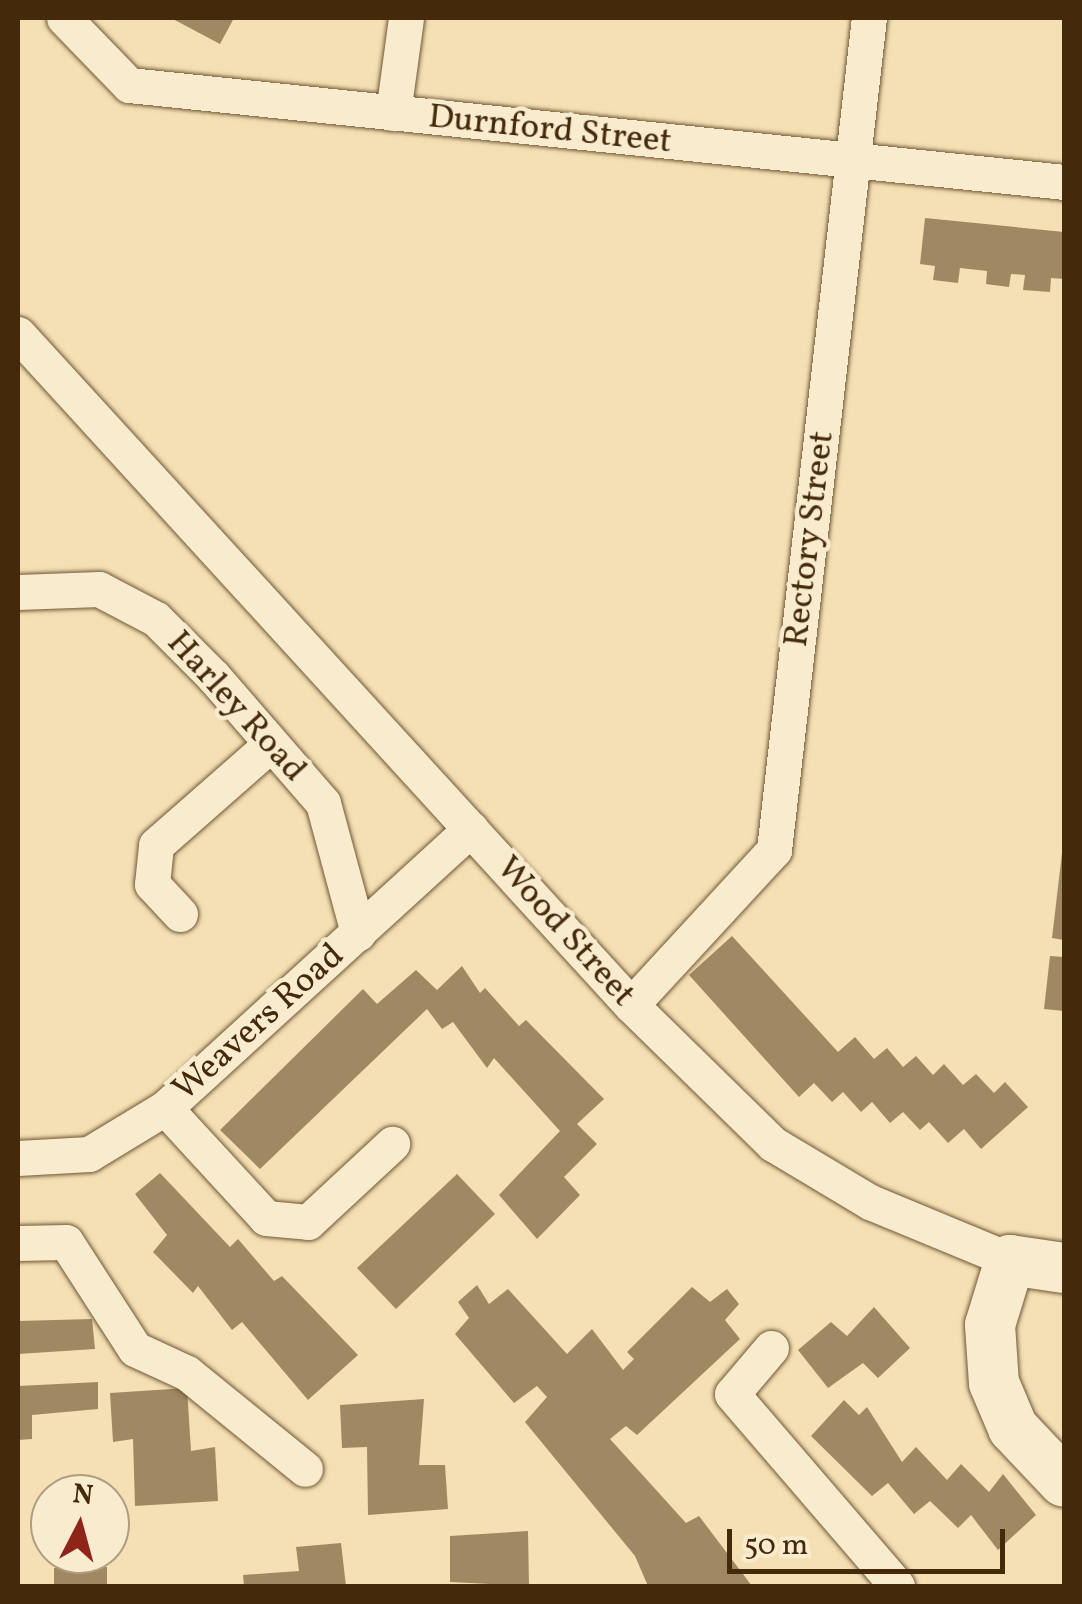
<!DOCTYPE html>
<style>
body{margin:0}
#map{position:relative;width:1082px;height:1604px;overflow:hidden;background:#f4e0b4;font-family:Vollkorn,serif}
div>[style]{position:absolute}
.building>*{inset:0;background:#a08863}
.roads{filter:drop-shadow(0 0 2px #705735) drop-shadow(0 0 2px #705735)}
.street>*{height:35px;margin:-17.5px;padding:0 17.5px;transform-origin:17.5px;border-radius:17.5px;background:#f8ebce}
.secondary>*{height:50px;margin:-25px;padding:0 25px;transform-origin:25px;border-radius:25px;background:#f8ebce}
span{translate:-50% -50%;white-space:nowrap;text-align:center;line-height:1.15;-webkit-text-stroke:9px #f8ebce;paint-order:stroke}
.street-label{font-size:35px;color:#44290b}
.frame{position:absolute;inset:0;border:20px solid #44290b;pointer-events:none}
.north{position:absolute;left:30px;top:1474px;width:100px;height:100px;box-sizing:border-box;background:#f8ebce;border:2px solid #b09d80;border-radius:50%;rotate:6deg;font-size:28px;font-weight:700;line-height:40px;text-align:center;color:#44290b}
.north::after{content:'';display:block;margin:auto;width:35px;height:45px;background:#8f2418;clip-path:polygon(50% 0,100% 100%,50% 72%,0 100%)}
.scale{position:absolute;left:727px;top:1529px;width:278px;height:45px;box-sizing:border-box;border:5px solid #44290b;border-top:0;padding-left:12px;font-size:30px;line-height:35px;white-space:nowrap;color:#44290b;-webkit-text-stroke:8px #f8ebce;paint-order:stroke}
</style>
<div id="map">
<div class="building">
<div style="clip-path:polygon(171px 18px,234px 18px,220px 44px)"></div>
<div style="clip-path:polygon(925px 218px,1064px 232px,1064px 279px,1051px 278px,1050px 292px,1023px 290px,1025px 275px,1011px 274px,1009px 287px,986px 284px,987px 271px,960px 268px,958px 283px,933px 280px,935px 266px,920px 264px)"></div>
<div style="clip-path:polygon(1062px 853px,1064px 853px,1064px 940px,1052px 938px)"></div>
<div style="clip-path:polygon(732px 936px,838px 1052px,855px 1037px,874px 1059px,887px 1048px,903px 1067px,916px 1056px,933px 1075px,944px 1064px,963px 1085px,976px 1074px,994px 1093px,1005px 1082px,1028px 1107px,981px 1149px,964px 1129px,948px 1143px,929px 1122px,920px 1130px,903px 1112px,890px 1123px,872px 1102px,861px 1112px,843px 1092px,832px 1102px,814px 1083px,799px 1097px,689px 975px)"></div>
<div style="clip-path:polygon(1050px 956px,1064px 957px,1064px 1011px,1044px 1009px)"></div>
<div style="clip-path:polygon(462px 966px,480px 993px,485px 988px,519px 1026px,526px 1020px,604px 1099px,577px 1124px,597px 1144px,564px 1177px,580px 1195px,537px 1239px,499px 1195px,560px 1131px,494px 1058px,487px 1068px,453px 1022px,442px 1029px,427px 1009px,260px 1169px,220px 1130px,363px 989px,377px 1004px,416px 970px,437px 990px)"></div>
<div style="clip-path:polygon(160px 1173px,230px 1247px,238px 1239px,274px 1281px,282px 1276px,358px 1355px,308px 1400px,242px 1322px,232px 1330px,198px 1286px,193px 1293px,153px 1252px,167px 1235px,135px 1194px)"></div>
<div style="clip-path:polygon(457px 1174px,495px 1214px,396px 1309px,357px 1268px)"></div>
<div style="clip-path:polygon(477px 1285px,489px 1304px,508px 1289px,567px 1354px,592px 1329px,623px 1370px,634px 1359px,627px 1352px,692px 1287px,710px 1302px,727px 1289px,739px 1304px,725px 1320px,740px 1339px,637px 1435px,626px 1426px,610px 1439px,686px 1523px,699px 1516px,752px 1586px,648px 1586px,635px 1556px,525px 1422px,547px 1397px,537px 1386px,514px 1403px,455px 1334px,469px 1318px,458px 1302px)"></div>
<div style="clip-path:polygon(874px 1307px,910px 1348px,878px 1378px,863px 1363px,828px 1388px,798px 1350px,831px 1322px,847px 1336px)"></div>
<div style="clip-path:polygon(92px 1319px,95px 1349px,18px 1354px,18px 1321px)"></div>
<div style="clip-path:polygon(98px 1382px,98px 1409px,32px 1415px,32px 1439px,18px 1440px,18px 1386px)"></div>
<div style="clip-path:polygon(187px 1388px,191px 1451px,215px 1447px,218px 1501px,135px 1506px,133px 1439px,113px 1442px,110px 1393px)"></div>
<div style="clip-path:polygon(424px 1399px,419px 1465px,445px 1465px,448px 1509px,368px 1515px,367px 1447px,342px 1448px,340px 1405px)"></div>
<div style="clip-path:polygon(844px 1400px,859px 1415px,867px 1407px,902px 1462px,916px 1447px,947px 1480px,961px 1464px,989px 1492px,1003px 1474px,1036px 1515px,998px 1550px,971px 1515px,958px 1528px,930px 1501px,914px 1514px,888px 1483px,872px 1496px,811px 1436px)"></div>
<div style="clip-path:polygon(528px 1531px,529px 1586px,450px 1582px,450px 1536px)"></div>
<div style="clip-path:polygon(341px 1543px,346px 1586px,244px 1586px,243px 1575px,299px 1571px,296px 1547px)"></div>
<div style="clip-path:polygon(107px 1567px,107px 1586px,54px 1586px,54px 1568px)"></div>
</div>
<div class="roads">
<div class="street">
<div style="left:64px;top:18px;width:93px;rotate:45.9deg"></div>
<div style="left:129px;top:85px;width:940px;rotate:5.92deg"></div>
<div style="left:393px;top:113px;width:96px;rotate:-82.2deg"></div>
<div style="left:18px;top:334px;width:909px;rotate:47.59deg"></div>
<div style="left:631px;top:1005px;width:199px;rotate:44.4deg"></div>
<div style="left:773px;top:1144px;width:113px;rotate:30.9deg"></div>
<div style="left:870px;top:1202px;width:152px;rotate:22.5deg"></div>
<div style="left:18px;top:592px;width:81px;rotate:-2.1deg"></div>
<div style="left:99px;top:589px;width:64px;rotate:27.8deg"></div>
<div style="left:156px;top:619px;width:81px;rotate:45deg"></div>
<div style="left:213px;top:676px;width:168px;rotate:49.1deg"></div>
<div style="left:323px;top:803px;width:135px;rotate:74.9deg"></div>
<div style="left:180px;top:914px;width:41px;rotate:-133deg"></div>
<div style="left:152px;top:884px;width:39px;rotate:-84deg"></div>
<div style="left:156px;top:845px;width:152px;rotate:-41.3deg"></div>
<div style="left:631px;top:1005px;width:211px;rotate:-47.3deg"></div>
<div style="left:774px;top:850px;width:837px;rotate:-83.49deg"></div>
<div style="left:165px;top:1108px;width:149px;rotate:47.4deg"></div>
<div style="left:266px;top:1218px;width:42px;rotate:5.4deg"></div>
<div style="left:308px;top:1222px;width:115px;rotate:-42.9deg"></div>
<div style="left:18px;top:1158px;width:71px;rotate:-3.2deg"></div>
<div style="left:89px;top:1154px;width:89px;rotate:-31.2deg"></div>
<div style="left:165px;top:1108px;width:414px;rotate:-42.4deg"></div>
<div style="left:18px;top:1243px;width:48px;rotate:-1.2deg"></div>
<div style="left:66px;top:1242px;width:127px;rotate:57.2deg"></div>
<div style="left:135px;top:1349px;width:57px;rotate:24.8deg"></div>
<div style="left:187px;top:1373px;width:152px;rotate:39.1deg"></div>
<div style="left:771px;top:1348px;width:60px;rotate:130.3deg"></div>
<div style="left:732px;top:1394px;width:253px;rotate:49.3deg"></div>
</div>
<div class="secondary">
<div style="left:1064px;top:1268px;width:55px;rotate:-171.6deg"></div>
<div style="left:1010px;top:1260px;width:68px;rotate:107.1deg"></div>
<div style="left:990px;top:1325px;width:58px;rotate:86.1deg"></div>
<div style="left:994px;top:1383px;width:49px;rotate:67.1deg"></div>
<div style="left:1013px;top:1428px;width:74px;rotate:46.6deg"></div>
</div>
</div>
<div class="street-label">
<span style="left:550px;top:130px;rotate:6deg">Durnford Street</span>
<span style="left:810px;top:539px;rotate:-83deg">Rectory Street</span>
<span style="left:236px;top:707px;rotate:48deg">Harley Road</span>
<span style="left:565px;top:932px;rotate:48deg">Wood Street</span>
<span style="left:259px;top:1023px;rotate:-42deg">Weavers Road</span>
</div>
<div class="frame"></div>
<div class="north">N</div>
<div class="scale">50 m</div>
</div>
